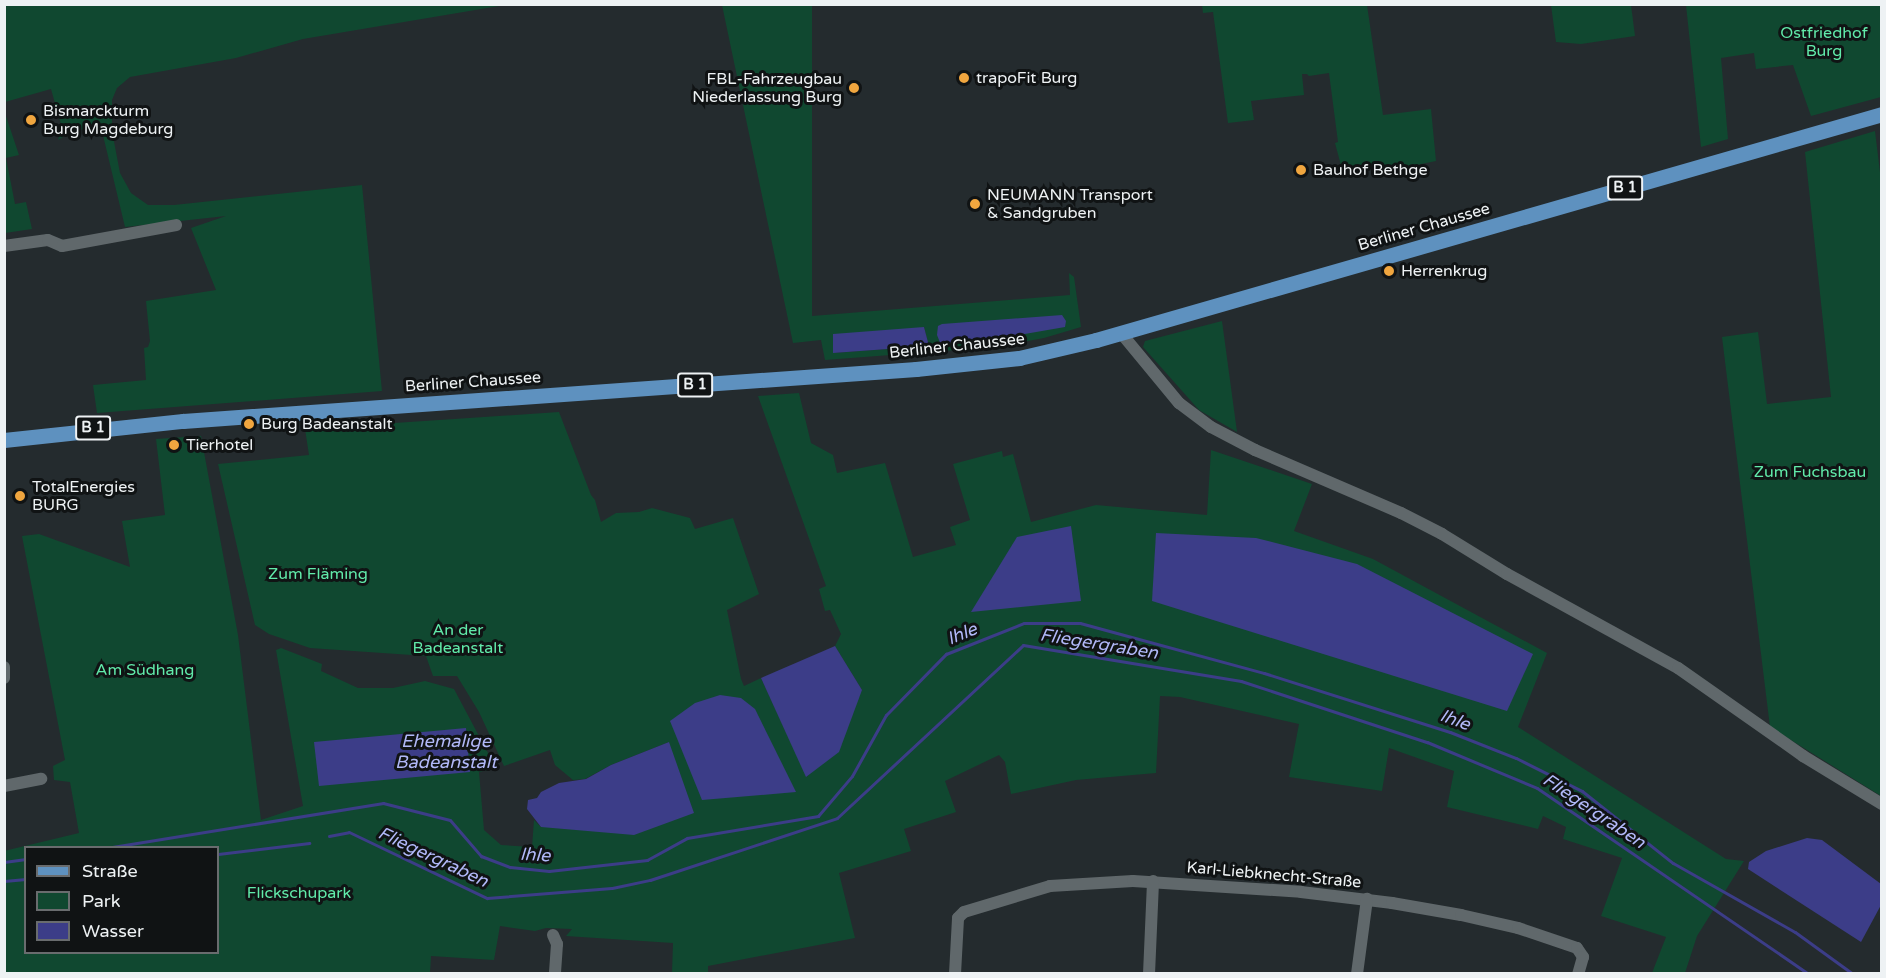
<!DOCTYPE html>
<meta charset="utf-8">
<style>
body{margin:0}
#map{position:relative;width:1886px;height:978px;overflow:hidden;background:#242b2e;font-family:"Varela Round",sans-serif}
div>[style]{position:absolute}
.green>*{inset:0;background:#104830}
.water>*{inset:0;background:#3c3d88}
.stream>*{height:3px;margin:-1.5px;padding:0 1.5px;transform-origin:1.5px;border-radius:1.5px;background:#3c3d88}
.minor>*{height:12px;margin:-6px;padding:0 6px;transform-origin:6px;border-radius:6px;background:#60686b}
.major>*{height:15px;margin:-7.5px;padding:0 7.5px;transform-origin:7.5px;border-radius:7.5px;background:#5e91bf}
.dots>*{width:16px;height:16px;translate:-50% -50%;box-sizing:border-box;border:3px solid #101314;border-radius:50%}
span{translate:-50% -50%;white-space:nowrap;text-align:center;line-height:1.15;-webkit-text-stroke:6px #101314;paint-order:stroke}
.shield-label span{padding:2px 4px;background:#101314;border:2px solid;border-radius:4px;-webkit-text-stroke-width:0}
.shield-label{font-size:15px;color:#eef2f4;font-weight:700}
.park-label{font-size:16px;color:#61ebaa}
.poi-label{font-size:16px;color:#eef2f4}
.left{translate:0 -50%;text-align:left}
.right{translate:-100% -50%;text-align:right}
.street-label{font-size:16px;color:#eef2f4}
.water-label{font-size:18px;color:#b1b8f8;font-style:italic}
.frame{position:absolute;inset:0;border:6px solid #eef2f4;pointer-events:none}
.legend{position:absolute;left:24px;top:846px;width:195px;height:108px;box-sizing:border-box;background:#101314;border:2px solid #696c6e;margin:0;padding:8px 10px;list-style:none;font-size:18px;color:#eef2f4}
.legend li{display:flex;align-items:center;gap:12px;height:30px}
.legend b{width:30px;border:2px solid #696c6e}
</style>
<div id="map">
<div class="green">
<div style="clip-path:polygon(4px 5px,505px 5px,303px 39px,236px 58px,130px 77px,117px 88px,112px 100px,112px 131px,120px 173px,131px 193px,148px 205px,174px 205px,362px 185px,382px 391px,97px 413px,93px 385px,146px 380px,144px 348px,148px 347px,150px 341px,146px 301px,216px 290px,191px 228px,226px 216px,125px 227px,101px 127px,72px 131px,58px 140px,62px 128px,51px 89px,5px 102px)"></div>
<div style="clip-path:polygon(evenodd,722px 5px,812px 5px,812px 316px,1070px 295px,1069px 273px,1074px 277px,1081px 327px,1044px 338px,995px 347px,825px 360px,821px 340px,793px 343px,722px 5px,924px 327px,929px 346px,833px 353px,924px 327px)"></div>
<div style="clip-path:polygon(1202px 5px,1367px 5px,1383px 115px,1431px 109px,1436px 161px,1392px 170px,1391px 165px,1343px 173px,1335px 143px,1338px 142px,1329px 73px,1309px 76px,1307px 74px,1302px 74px,1304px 95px,1251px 101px,1254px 120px,1228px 123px,1213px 12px,1203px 13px)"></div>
<div style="clip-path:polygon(1551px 5px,1631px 5px,1635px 36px,1581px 44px,1556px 42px)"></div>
<div style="clip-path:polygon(1686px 5px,1881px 5px,1881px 97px,1811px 116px,1793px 65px,1756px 69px,1754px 53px,1721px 58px,1728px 139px,1701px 147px)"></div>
<div style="clip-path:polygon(4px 110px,19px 155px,6px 158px,15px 204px,26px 202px,32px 229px,5px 233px)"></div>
<div style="clip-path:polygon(1875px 131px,1882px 189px,1881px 796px,1770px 727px,1722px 337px,1758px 332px,1767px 404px,1831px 397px,1805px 152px)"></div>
<div style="clip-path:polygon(1222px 321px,1237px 432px,1199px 410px,1143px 347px,1145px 341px)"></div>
<div style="clip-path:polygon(evenodd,799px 393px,811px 443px,833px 455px,837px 473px,885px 463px,913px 557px,956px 545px,950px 527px,970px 520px,953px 464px,1002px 451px,1003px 457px,1013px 454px,1031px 522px,1096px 505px,1207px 515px,1211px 450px,1312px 484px,1294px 531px,1373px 559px,1547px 653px,1518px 727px,1726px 859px,1744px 861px,1697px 936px,1685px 973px,1652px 973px,1666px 937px,1601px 916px,1622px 858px,1563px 839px,1566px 827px,1543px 816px,1538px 829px,1447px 807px,1454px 771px,1389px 748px,1382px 791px,1289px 777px,1299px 724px,1180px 697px,1160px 696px,1156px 773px,1076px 780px,1011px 794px,1005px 762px,999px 755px,945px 781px,956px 812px,904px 829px,911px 851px,839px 873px,855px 938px,708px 966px,708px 973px,672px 973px,673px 943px,566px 936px,572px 929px,546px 928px,535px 931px,500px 926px,494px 960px,431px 956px,430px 973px,5px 973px,4px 851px,79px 833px,70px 782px,54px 780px,53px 766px,65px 760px,22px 536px,39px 534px,130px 567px,122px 521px,165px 515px,156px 439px,201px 436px,238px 635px,261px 820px,303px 806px,276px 650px,281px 648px,322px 664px,321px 671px,358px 688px,393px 688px,425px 681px,454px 689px,496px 768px,479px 772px,484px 830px,501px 845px,532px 847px,534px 820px,541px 827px,669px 742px,611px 765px,585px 779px,573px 780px,555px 765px,550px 750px,504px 766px,479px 712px,457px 676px,433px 676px,426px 656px,310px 648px,269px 634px,255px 625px,218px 464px,309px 455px,305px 429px,559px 412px,591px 495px,595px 500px,601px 522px,616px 513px,639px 512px,652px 508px,690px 518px,695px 529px,733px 518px,759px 594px,727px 610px,741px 679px,744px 686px,761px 678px,807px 777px,862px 690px,835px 646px,841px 634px,830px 610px,825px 611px,819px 589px,826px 586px,758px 396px,799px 393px,26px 848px,218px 848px,218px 952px,26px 952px,26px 848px)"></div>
</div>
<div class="water">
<div style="clip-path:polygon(1062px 315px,1066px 321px,1065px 327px,1002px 338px,941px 345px,937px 335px,938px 326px,942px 324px)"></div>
<div style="clip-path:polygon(924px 327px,929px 346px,833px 353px,833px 334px)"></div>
<div style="clip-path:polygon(1071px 526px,1081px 601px,971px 612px,1017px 537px)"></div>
<div style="clip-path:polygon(1156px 533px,1256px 538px,1357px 564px,1533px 654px,1507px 711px,1152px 601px)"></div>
<div style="clip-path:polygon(835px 646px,862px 690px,839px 752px,806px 777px,761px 678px)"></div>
<div style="clip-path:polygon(720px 695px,741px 698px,755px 709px,796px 792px,702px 800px,670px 721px,695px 703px)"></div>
<div style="clip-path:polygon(466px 728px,470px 772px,319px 786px,314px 742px)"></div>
<div style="clip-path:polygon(669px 742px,694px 813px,634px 835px,541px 827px,527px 809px,528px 800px,537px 798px,541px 792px,559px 783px,586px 779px,611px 765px)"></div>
<div style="clip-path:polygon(1807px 838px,1822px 840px,1881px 884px,1881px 905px,1861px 942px,1748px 869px,1749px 862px,1766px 851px)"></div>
</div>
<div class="stream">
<div style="left:329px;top:836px;width:20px;rotate:-11deg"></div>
<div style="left:349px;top:832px;width:153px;rotate:25.6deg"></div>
<div style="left:487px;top:898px;width:125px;rotate:-4.6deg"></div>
<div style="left:612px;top:888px;width:39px;rotate:-12deg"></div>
<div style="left:650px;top:880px;width:197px;rotate:-18.3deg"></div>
<div style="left:837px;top:818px;width:254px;rotate:-42.9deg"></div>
<div style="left:1023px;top:645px;width:221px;rotate:9.4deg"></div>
<div style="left:1241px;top:681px;width:196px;rotate:18.2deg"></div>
<div style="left:1427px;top:742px;width:119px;rotate:22.7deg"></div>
<div style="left:1537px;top:788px;width:330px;rotate:34.4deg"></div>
<div style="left:106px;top:848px;width:281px;rotate:-9.2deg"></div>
<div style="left:383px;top:803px;width:69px;rotate:14.2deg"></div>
<div style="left:450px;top:820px;width:48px;rotate:49.3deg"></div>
<div style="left:481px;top:856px;width:31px;rotate:21deg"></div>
<div style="left:510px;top:867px;width:39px;rotate:6deg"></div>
<div style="left:549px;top:871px;width:99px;rotate:-6.4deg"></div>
<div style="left:647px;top:860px;width:46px;rotate:-28.8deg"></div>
<div style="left:687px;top:838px;width:133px;rotate:-9.5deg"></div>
<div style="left:818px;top:816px;width:52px;rotate:-49.6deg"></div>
<div style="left:852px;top:776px;width:70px;rotate:-60.9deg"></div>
<div style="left:886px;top:715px;width:86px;rotate:-45.5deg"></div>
<div style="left:946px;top:654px;width:84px;rotate:-21.7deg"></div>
<div style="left:1024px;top:623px;width:56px"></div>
<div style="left:1080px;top:623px;width:191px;rotate:15.2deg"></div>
<div style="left:1264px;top:673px;width:195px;rotate:17.6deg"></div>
<div style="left:1450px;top:732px;width:71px;rotate:21.5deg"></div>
<div style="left:1516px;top:758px;width:74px;rotate:26.6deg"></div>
<div style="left:1582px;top:791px;width:116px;rotate:38.4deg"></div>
<div style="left:1673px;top:863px;width:140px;rotate:29.5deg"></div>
<div style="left:1795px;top:932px;width:72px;rotate:35.9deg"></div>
<div style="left:218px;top:854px;width:92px;rotate:-6.9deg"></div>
<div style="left:4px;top:862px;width:22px;rotate:-8deg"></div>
<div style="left:4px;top:881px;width:22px;rotate:-5deg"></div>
</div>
<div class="minor">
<div style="left:4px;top:246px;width:44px;rotate:-7.8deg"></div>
<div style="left:48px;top:240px;width:15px;rotate:23deg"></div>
<div style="left:62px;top:246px;width:116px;rotate:-10.4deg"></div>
<div style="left:1121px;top:333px;width:91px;rotate:50.4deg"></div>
<div style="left:1179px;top:403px;width:40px;rotate:37deg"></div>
<div style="left:1211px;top:427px;width:50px;rotate:27.6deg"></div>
<div style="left:1255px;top:450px;width:159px;rotate:23.3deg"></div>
<div style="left:1401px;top:513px;width:46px;rotate:27.1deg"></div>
<div style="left:1442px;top:534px;width:76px;rotate:31.6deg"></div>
<div style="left:1507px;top:574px;width:195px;rotate:28.8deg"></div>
<div style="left:1678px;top:668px;width:153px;rotate:35.1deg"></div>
<div style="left:1803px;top:756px;width:92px;rotate:31.3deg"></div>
<div style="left:4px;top:667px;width:11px;rotate:90deg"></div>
<div style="left:4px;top:786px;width:38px;rotate:-11deg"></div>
<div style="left:553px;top:935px;width:10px;rotate:66deg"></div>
<div style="left:557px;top:944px;width:30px;rotate:94deg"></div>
<div style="left:955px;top:974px;width:56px;rotate:-86.9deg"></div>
<div style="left:958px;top:918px;width:8px;rotate:-45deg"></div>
<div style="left:964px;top:912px;width:90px;rotate:-16.8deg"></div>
<div style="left:1050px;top:886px;width:83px;rotate:-3.4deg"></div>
<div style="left:1133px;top:881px;width:168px;rotate:3.7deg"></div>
<div style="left:1301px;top:892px;width:92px;rotate:6.9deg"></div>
<div style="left:1392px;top:903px;width:70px;rotate:9.9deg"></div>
<div style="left:1461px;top:915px;width:58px;rotate:12.8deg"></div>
<div style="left:1518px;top:928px;width:62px;rotate:18.7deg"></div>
<div style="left:1577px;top:948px;width:11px;rotate:56deg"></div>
<div style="left:1583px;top:957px;width:18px;rotate:106deg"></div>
<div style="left:1149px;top:974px;width:93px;rotate:-87.5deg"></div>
<div style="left:1357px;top:974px;width:76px;rotate:-82.4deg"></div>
</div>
<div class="major">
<div style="left:4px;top:440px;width:180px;rotate:-6.1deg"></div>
<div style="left:183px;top:421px;width:735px;rotate:-4.06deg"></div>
<div style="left:916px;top:369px;width:104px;rotate:-6.1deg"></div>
<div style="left:1019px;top:358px;width:79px;rotate:-13.2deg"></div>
<div style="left:1096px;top:340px;width:818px;rotate:-16.04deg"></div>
</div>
<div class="dots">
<div style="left:964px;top:78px;background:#f0a63f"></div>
<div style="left:854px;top:88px;background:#f0a63f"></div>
<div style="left:31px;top:120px;background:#f0a63f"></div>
<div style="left:1301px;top:170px;background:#f0a63f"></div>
<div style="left:975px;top:204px;background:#f0a63f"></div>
<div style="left:1389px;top:271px;background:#f0a63f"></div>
<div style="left:249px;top:424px;background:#f0a63f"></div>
<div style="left:174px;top:445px;background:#f0a63f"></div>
<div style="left:20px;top:496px;background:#f0a63f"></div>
</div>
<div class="shield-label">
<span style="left:1625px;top:188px">B 1</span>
<span style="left:695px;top:385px">B 1</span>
<span style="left:93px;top:428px">B 1</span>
</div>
<div class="park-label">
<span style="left:1824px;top:42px">Ostfriedhof<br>Burg</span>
<span style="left:1810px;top:472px">Zum Fuchsbau</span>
<span style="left:318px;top:574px">Zum Fläming</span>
<span style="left:458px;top:639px">An der<br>Badeanstalt</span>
<span style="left:145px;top:670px">Am Südhang</span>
<span style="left:299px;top:893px">Flickschupark</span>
</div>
<div class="poi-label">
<span class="left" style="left:976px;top:78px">trapoFit Burg</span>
<span class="right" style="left:842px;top:88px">FBL-Fahrzeugbau<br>Niederlassung Burg</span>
<span class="left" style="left:43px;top:120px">Bismarckturm<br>Burg Magdeburg</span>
<span class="left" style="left:1313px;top:170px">Bauhof Bethge</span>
<span class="left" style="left:987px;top:204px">NEUMANN Transport<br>&amp; Sandgruben</span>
<span class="left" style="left:1401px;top:271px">Herrenkrug</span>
<span class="left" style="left:261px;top:424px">Burg Badeanstalt</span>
<span class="left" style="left:186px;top:445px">Tierhotel</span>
<span class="left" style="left:32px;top:496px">TotalEnergies<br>BURG</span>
</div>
<div class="street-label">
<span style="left:1424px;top:227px;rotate:-16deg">Berliner Chaussee</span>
<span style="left:957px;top:346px;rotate:-6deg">Berliner Chaussee</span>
<span style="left:473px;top:382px;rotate:-4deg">Berliner Chaussee</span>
<span style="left:1274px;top:875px;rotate:5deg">Karl-Liebknecht-Straße</span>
</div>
<div class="water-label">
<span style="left:962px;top:634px;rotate:-22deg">Ihle</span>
<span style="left:1099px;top:644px;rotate:9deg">Fliegergraben</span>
<span style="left:1455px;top:720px;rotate:20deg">Ihle</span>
<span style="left:446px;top:752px">Ehemalige<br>Badeanstalt</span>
<span style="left:1594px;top:811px;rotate:34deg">Fliegergraben</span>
<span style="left:535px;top:855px;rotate:3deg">Ihle</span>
<span style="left:433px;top:857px;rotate:25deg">Fliegergraben</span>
</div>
<div class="frame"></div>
<ul class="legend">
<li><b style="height:8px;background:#5e91bf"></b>Straße</li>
<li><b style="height:16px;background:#104830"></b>Park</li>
<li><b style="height:16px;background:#3c3d88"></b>Wasser</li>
</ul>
</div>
